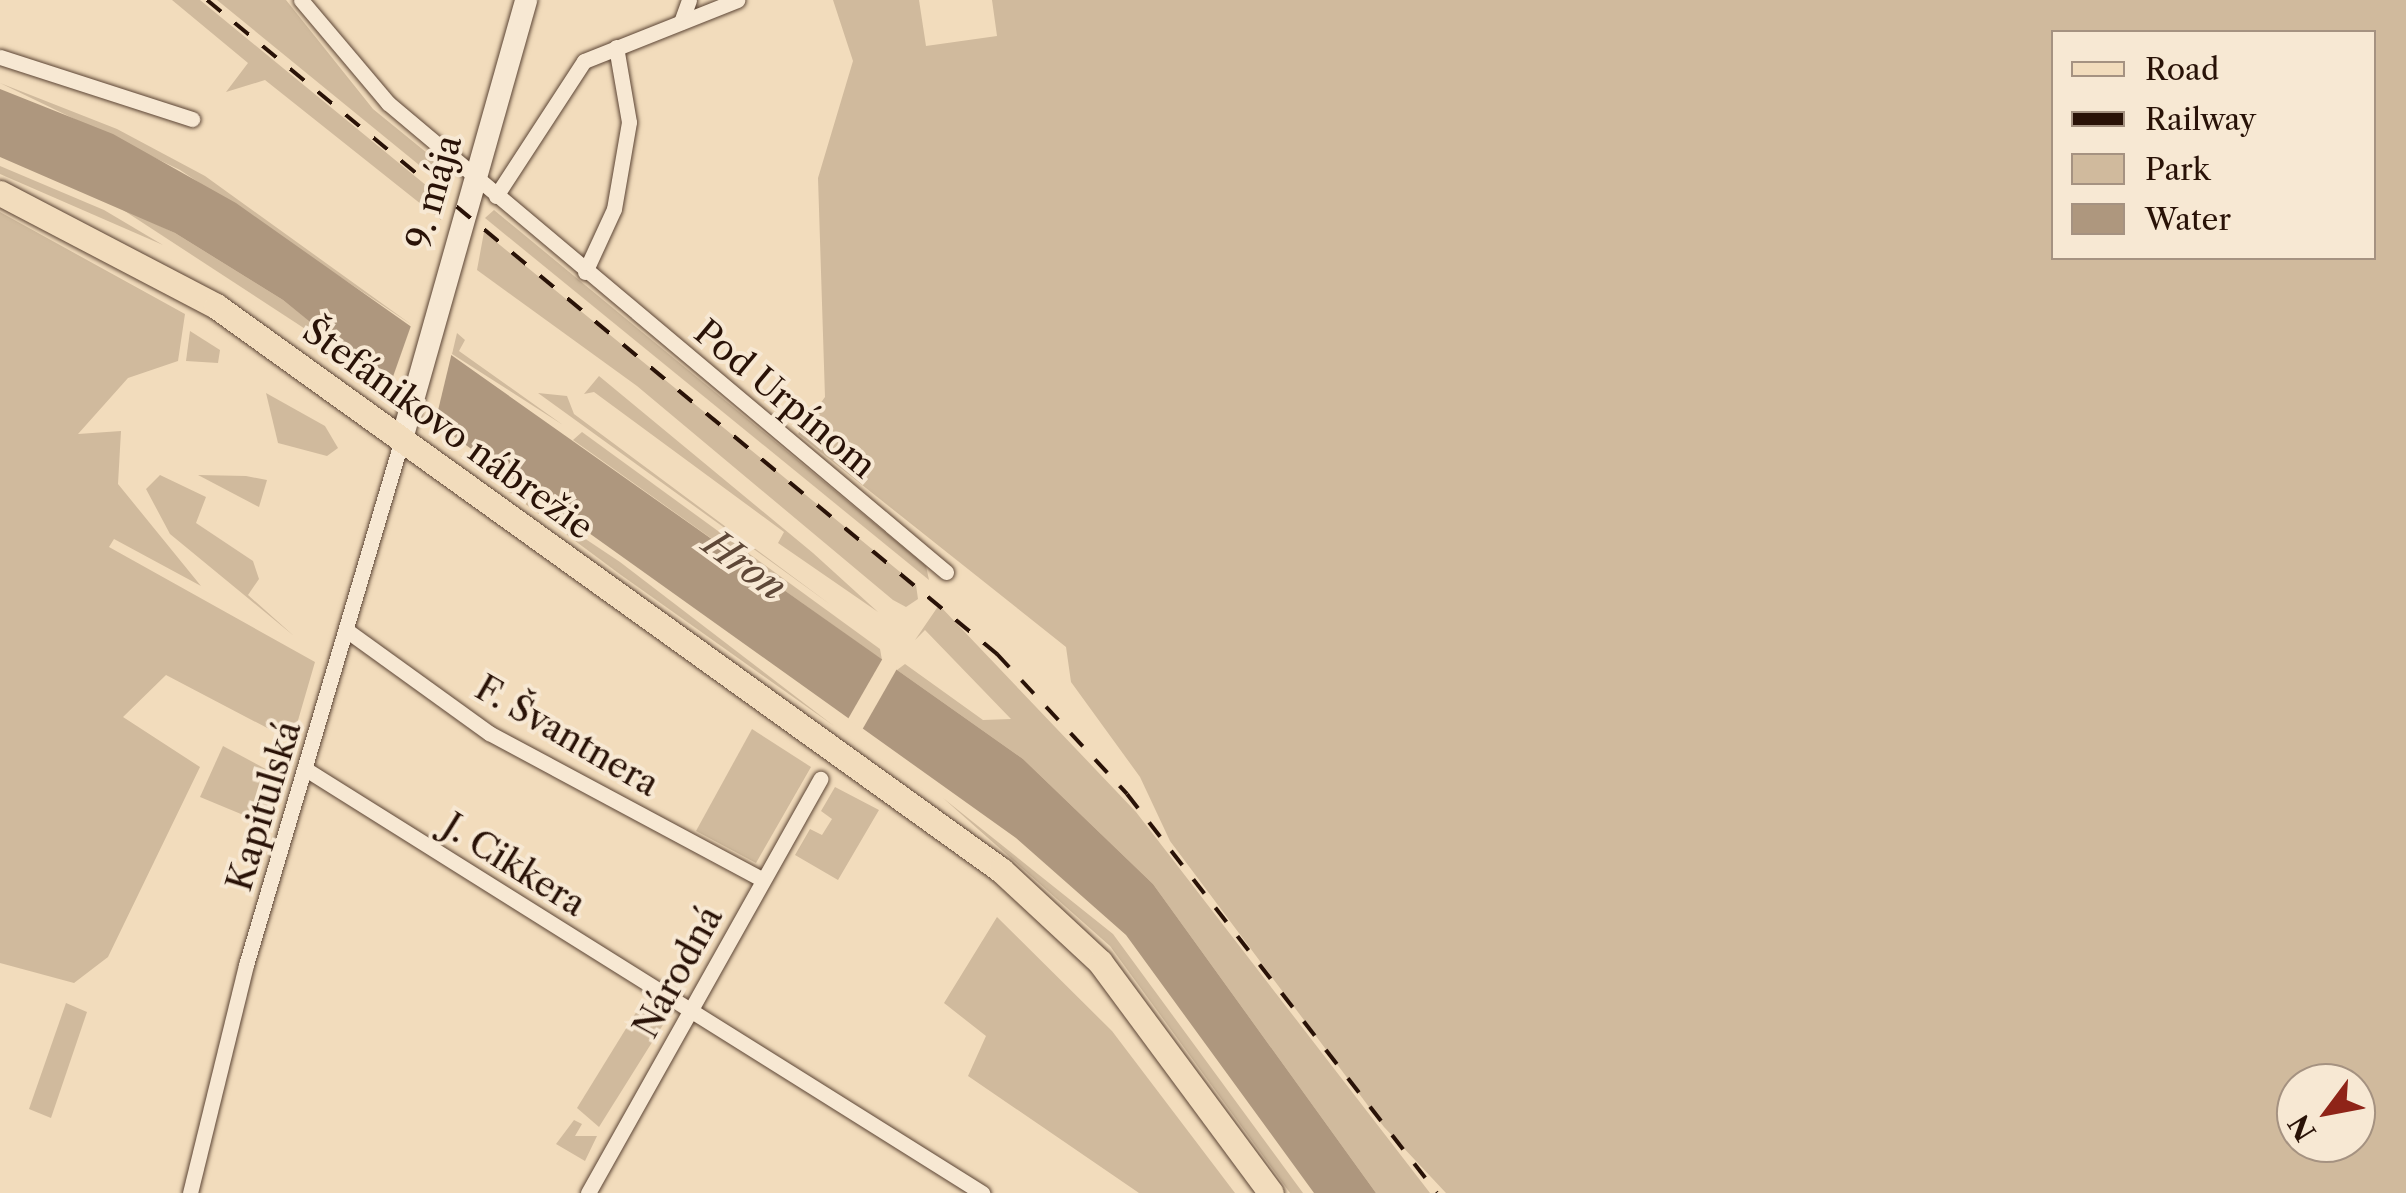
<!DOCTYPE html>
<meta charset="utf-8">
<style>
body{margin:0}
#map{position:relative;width:2406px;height:1193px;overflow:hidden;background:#f2dcbc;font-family:"Libre Caslon Text",serif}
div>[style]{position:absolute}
.green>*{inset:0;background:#d0ba9d}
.water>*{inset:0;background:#ae977e}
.pier>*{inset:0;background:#f2dcbc}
.roads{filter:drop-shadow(0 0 2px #5b4434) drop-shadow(0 0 2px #5b4434)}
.street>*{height:15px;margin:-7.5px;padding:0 7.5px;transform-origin:7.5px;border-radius:7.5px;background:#f7e8d3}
.secondary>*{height:22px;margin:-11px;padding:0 11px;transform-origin:11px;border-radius:11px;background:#f7e8d3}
.primary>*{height:25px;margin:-12.5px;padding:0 12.5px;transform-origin:12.5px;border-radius:12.5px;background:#f2dcbc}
.rail>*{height:4px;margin-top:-2px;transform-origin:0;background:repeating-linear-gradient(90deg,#291207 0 18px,transparent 0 36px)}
span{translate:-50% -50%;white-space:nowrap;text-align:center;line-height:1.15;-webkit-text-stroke:8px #f7e8d3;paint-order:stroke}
.street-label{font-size:35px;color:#291207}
.water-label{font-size:38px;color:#5e4737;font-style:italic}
.legend{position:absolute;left:2051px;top:30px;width:325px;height:230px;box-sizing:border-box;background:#f7e8d3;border:2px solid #a59281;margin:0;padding:12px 18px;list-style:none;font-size:30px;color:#291207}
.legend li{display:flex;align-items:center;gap:20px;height:50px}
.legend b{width:50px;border:2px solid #a59281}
.north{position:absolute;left:2276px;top:1063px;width:100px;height:100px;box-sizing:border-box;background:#f7e8d3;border:2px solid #a59281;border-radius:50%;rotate:238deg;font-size:28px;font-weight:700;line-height:40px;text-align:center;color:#291207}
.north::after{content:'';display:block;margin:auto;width:35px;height:45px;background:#8f2418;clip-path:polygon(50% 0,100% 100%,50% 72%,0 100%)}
</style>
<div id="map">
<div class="green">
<div style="clip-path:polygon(172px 0,200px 0,444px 200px,441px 220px,265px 80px,226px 92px,248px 63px)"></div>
<div style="clip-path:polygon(217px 0,286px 0,373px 109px,443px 166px,451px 191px)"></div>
<div style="clip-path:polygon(evenodd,833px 0,919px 0,926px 46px,997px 36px,992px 0,2406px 0,2406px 1193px,1446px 1193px,1384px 1127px,1170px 841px,1140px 777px,1071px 682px,1066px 647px,798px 434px,825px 397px,818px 178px,853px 61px,833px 0,2054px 32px,2374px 32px,2374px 258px,2054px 258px,2054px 32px,833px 0,2356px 1083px,2356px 1143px,2296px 1143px,2296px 1083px,2356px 1083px)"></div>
<div style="clip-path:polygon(0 83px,117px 129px,205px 176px,412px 325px,180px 170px)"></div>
<div style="clip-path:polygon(0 166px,104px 210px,163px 245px,0 174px)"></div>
<div style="clip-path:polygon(117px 206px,175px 233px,283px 300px,391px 385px)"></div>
<div style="clip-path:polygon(494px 210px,926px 566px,929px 580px,485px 218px)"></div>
<div style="clip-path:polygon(0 212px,185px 314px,178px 361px,128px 378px,78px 434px,121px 431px,118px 484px,201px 586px,114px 539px,109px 547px,315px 662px,292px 741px,166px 675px,123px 717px,200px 767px,108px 957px,74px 983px,0 963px)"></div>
<div style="clip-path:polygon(484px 232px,916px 585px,918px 599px,906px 607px,893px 600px,637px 386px,477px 270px)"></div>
<div style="clip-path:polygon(190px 331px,220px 350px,218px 363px,186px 361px)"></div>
<div style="clip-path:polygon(457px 333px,465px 340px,459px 351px,563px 425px,452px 354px)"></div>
<div style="clip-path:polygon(599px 376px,813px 553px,878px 612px,778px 543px,784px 532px,594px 392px,584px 394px)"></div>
<div style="clip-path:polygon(266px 393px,325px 426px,338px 448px,327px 456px,278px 443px)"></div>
<div style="clip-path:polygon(538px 393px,567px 396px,574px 414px,831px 605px)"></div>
<div style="clip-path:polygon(582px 432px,880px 649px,882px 660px,573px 440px)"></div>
<div style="clip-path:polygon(458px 454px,620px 562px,834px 726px,621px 575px)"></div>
<div style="clip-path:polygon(160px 475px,206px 497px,196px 523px,253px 561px,259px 579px,248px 595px,294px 636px,170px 534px,146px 489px)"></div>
<div style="clip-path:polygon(198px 475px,246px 476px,267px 480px,259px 507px)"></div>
<div style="clip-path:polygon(939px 605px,1136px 812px,1430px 1193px,1376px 1193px,1153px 884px,1023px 759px,897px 670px,905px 664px,983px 720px,1011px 719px,925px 630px,915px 640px)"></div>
<div style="clip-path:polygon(752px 729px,811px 767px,756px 863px,696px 831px)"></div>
<div style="clip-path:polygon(223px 746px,277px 775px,283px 787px,270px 826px,200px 797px)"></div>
<div style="clip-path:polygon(835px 787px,879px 810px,838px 880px,795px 855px,810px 829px,822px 835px,832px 819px,821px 811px)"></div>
<div style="clip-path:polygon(943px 798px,1113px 934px,1303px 1193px,1290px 1193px,1110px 946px)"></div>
<div style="clip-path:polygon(997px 917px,1112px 1031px,1235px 1193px,1139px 1193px,968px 1076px,986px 1036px,944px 1003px)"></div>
<div style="clip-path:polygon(643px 1001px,666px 1020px,599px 1127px,577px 1108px)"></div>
<div style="clip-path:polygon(66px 1003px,87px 1012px,51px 1118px,29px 1109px)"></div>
<div style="clip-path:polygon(574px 1120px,582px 1124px,575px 1136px,597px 1136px,585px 1161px,556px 1144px)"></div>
</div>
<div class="water">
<div style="clip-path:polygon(0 89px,113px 134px,236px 203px,1023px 759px,1153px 884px,1376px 1193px,1314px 1193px,1126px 935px,1016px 838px,435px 423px,283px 300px,175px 233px,0 157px)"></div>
</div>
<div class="pier">
<div style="clip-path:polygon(413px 320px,453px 348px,435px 423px,389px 388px)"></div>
<div style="clip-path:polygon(883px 658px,898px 667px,862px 730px,848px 719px)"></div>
</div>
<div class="roads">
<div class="street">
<div style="left:301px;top:0;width:135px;rotate:49.8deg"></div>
<div style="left:388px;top:103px;width:729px;rotate:40.05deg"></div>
<div style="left:681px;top:22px;width:23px;rotate:-70deg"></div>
<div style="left:0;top:57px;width:202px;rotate:17.9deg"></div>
<div style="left:496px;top:196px;width:161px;rotate:-56.9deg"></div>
<div style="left:584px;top:61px;width:165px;rotate:-21.7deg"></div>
<div style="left:585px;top:272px;width:69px;rotate:-65.3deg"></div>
<div style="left:614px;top:209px;width:88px;rotate:-80.2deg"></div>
<div style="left:629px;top:122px;width:76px;rotate:-99.8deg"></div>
<div style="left:349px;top:632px;width:173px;rotate:35.8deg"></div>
<div style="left:489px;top:733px;width:311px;rotate:28.2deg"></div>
<div style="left:307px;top:770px;width:797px;rotate:32.07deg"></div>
<div style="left:190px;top:1193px;width:235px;rotate:-76.2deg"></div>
<div style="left:246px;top:965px;width:549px;rotate:-73.48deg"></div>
<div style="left:588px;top:1193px;width:475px;rotate:-60.7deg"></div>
</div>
<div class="secondary">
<div style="left:402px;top:439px;width:456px;rotate:-74.2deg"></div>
</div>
<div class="primary">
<div style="left:0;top:193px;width:244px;rotate:27.6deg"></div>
<div style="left:216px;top:306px;width:967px;rotate:35.7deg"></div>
<div style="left:1001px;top:870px;width:135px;rotate:42.9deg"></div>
<div style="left:1100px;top:962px;width:287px;rotate:53.5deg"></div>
</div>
</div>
<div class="rail">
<div style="left:207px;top:0;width:1026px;rotate:39.62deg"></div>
<div style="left:997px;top:654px;width:191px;rotate:47.1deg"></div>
<div style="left:1127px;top:794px;width:505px;rotate:52.15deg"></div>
</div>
<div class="street-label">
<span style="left:434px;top:192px;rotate:-74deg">9. mája</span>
<span style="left:785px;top:399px;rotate:40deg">Pod Urpínom</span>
<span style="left:448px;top:429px;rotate:36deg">Štefánikovo nábrežie</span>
<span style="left:567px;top:736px;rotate:30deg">F. Švantnera</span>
<span style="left:264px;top:806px;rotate:-73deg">Kapitulská</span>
<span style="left:514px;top:865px;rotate:32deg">J. Cikkera</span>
<span style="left:678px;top:972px;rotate:-61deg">Národná</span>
</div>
<div class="water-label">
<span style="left:745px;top:565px;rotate:36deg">Hron</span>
</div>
<ul class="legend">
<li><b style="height:12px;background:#f2dcbc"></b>Road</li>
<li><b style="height:12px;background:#291207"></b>Railway</li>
<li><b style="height:28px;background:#d0ba9d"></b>Park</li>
<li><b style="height:28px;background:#ae977e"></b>Water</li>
</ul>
<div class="north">N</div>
</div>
